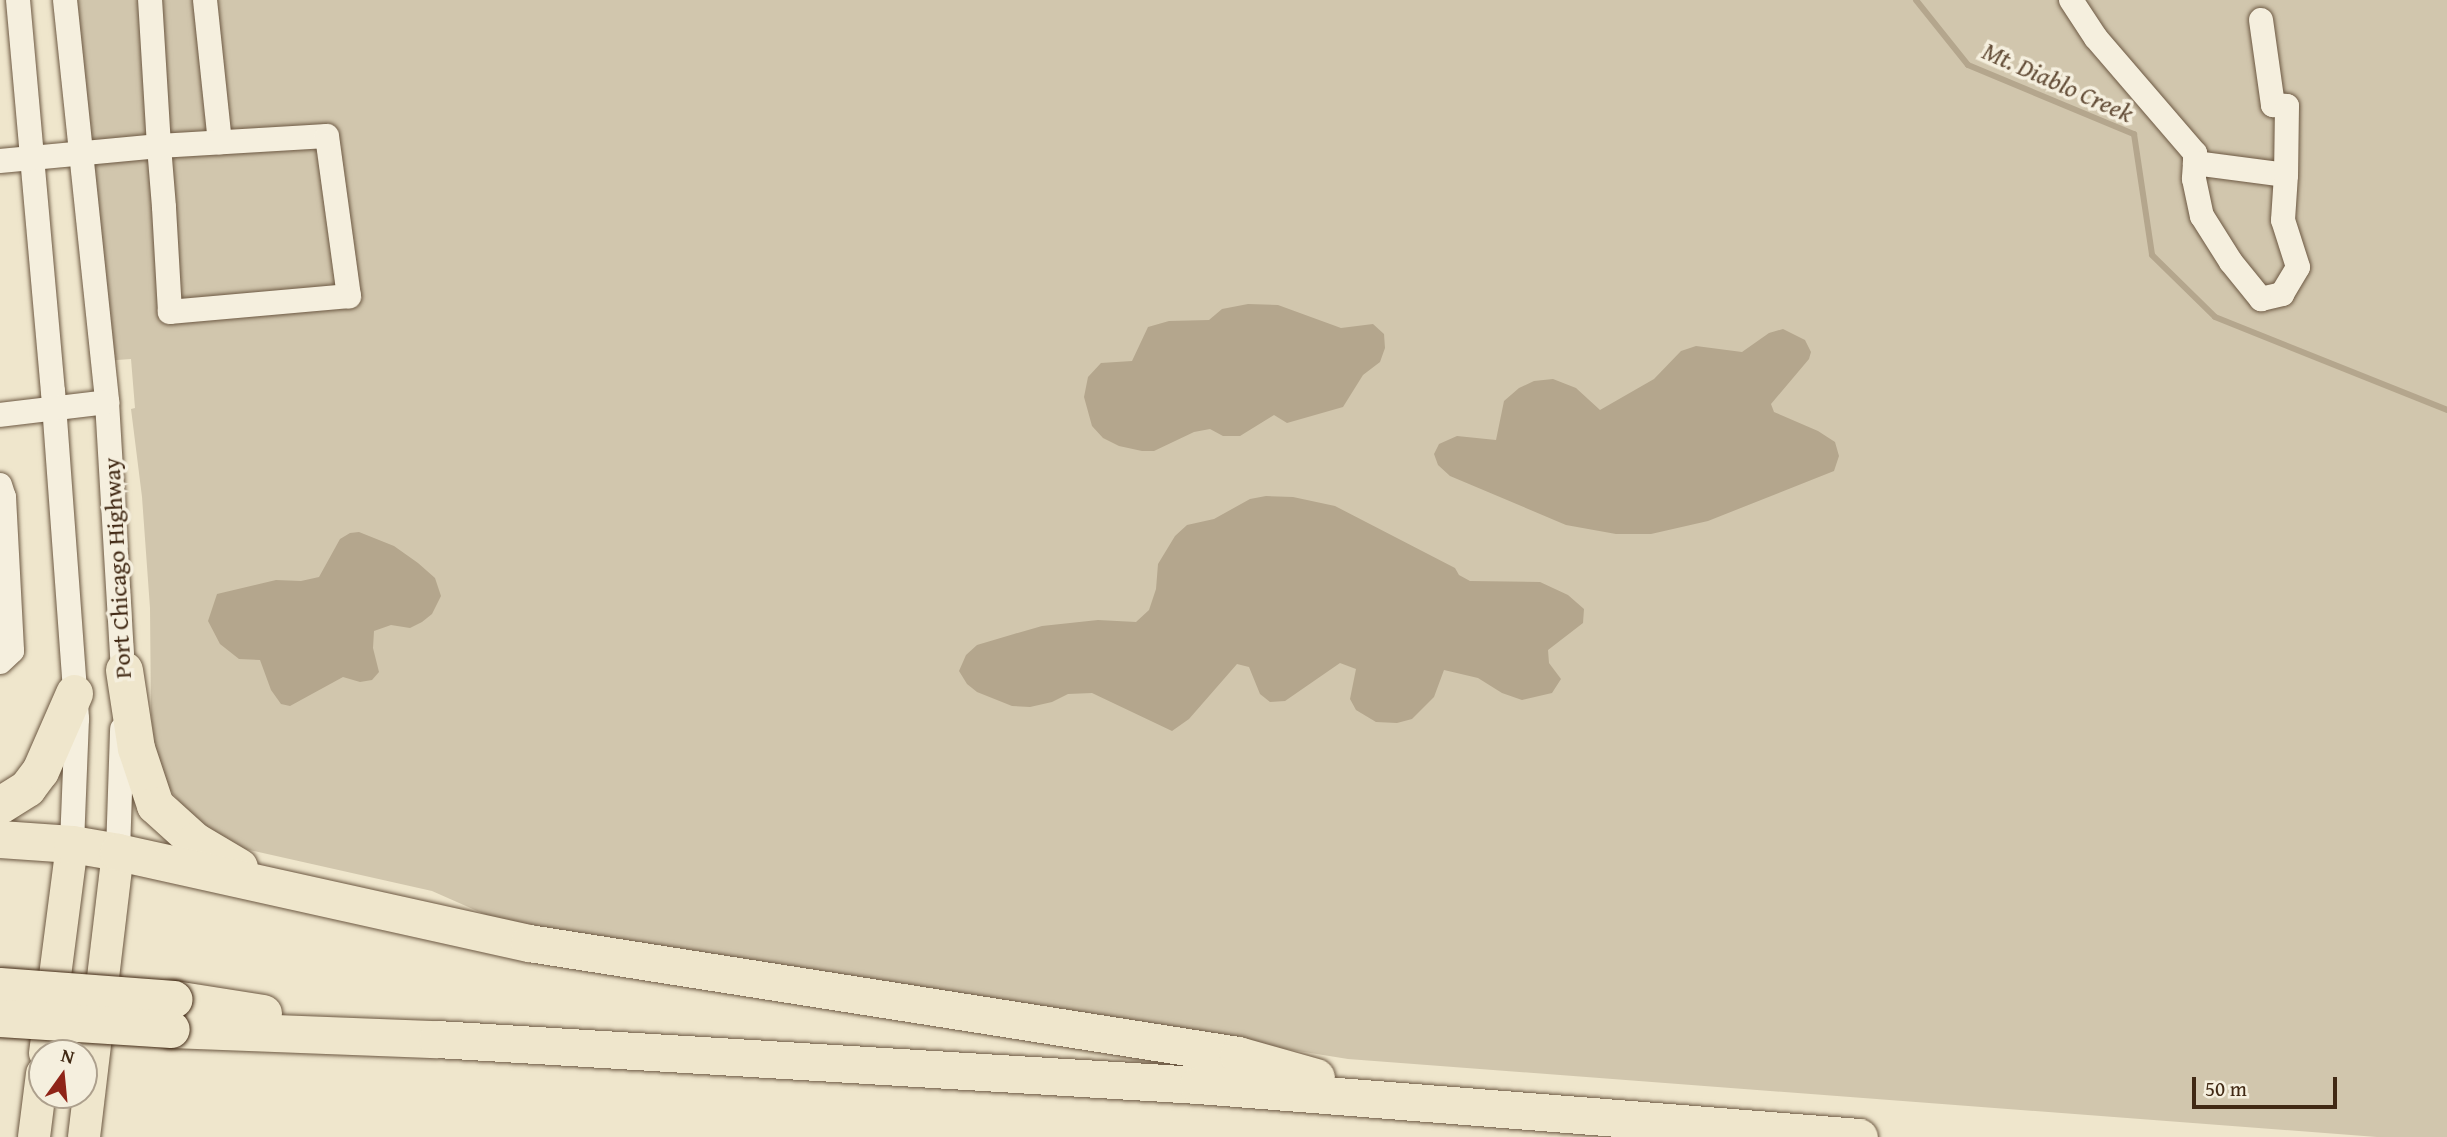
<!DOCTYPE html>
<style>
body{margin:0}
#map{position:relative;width:2447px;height:1137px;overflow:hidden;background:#efe6cc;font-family:"Gentium Book Plus",serif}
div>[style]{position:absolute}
.green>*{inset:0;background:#d1c6ad}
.water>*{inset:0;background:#b4a68d}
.stream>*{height:6px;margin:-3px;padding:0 3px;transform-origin:3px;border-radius:3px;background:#b4a68d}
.roads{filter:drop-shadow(0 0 2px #6c5842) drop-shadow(0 0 2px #6c5842)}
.minor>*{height:24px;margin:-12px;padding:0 12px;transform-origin:12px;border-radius:12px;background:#f5efde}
.major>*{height:32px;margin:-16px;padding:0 16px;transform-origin:16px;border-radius:16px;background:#efe6cc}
.highway>*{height:37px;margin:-18.5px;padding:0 18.5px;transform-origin:18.5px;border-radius:18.5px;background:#efe6cc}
.bridges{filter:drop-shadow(0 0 2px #412914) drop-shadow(0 0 2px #412914)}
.highway-bridge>*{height:37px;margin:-18.5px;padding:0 18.5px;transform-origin:18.5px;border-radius:18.5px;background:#efe6cc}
span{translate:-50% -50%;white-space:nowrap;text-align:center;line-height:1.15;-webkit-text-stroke:7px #f5efde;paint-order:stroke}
.street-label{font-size:24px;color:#412914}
.water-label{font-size:26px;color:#644e38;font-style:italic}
.north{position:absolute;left:28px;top:1039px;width:70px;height:70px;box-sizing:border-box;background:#f5efde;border:2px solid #ada08d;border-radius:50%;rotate:15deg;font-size:19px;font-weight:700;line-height:28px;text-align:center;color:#412914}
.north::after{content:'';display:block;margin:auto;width:24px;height:32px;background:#8f2418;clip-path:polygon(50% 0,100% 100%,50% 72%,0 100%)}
.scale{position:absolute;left:2192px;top:1077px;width:145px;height:32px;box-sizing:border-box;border:4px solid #412914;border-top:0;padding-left:9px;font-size:21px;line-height:24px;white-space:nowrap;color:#412914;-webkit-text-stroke:5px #f5efde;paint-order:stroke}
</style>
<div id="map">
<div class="green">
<div style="clip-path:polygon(65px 0,2447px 0,2447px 1137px,2377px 1137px,1348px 1059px,509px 925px,432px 891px,241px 848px,203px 831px,167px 786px,155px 750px,151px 715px,150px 608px,142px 497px,131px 409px,135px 408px,131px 359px,103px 361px)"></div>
</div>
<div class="water">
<div style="clip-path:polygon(1248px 304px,1278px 305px,1341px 328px,1373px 324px,1384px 334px,1385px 348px,1380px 362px,1363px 375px,1343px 407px,1287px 423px,1274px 415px,1240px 436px,1223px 436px,1210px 429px,1194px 432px,1154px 451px,1142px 451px,1119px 446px,1103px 438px,1092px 426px,1084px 397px,1088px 377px,1101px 363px,1132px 361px,1148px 327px,1169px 321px,1209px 320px,1222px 309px)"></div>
<div style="clip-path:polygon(1783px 329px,1805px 340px,1811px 352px,1809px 359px,1771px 404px,1774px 412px,1818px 431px,1835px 442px,1839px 456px,1834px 471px,1708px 521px,1651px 534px,1616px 534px,1566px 525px,1450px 476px,1438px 465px,1434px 454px,1439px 444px,1457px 436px,1496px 440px,1504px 401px,1519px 388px,1534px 381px,1553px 379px,1576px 388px,1600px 410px,1654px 379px,1681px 351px,1696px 346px,1742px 352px,1769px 333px)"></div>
<div style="clip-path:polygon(1266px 496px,1293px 497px,1335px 506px,1455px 568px,1459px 575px,1470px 581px,1540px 582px,1568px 595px,1584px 609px,1583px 623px,1548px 650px,1549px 663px,1561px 679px,1552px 693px,1522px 700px,1502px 693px,1478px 678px,1444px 670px,1434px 697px,1412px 719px,1397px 723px,1376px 722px,1356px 710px,1350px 699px,1356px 669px,1340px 663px,1285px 701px,1270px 702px,1260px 694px,1249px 667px,1237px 664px,1189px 719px,1172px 731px,1092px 693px,1068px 694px,1052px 702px,1030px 707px,1012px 706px,977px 692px,967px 684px,959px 671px,966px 655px,977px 645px,1014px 634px,1042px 626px,1098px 620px,1136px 622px,1149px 610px,1156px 589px,1158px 564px,1175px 536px,1187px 525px,1214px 519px,1250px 499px)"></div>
<div style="clip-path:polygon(359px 532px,394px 546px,418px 563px,435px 578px,441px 596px,432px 614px,422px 622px,410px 628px,391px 625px,374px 631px,373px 648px,379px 672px,372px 680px,360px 682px,343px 677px,290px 706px,281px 704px,271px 690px,260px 660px,239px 659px,220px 644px,208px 621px,217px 594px,276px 580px,301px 581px,319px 577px,340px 539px,350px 533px)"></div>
</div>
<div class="stream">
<div style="left:1916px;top:0;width:83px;rotate:51.3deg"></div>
<div style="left:1968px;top:65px;width:180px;rotate:22.6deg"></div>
<div style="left:2134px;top:134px;width:122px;rotate:81.5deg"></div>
<div style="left:2152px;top:255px;width:88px;rotate:44.5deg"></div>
<div style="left:2215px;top:317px;width:250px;rotate:21.8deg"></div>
</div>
<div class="roads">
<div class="minor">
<div style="left:18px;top:0;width:393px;rotate:84.9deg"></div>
<div style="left:53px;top:391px;width:329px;rotate:85.8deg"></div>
<div style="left:77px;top:719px;width:125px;rotate:92.3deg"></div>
<div style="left:65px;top:0;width:404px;rotate:84deg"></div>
<div style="left:107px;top:402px;width:285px;rotate:86.6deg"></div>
<div style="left:205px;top:0;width:143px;rotate:84deg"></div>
<div style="left:2071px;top:0;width:45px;rotate:56.7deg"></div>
<div style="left:2096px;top:38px;width:152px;rotate:49.3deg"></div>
<div style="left:2195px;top:153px;width:10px;rotate:90deg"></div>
<div style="left:2195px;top:163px;width:16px;rotate:94deg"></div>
<div style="left:2194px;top:179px;width:38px;rotate:78deg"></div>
<div style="left:2202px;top:216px;width:54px;rotate:57.8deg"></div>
<div style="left:2231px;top:262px;width:48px;rotate:51deg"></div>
<div style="left:2261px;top:299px;width:22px;rotate:-13deg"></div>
<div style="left:2282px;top:294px;width:31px;rotate:-59deg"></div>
<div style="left:2298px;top:267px;width:49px;rotate:-107.7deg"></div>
<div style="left:2283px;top:220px;width:45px;rotate:-86.2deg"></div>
<div style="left:2286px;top:175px;width:92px;rotate:-172.5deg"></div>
<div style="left:2261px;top:20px;width:86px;rotate:82deg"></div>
<div style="left:2273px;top:105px;width:14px;rotate:4deg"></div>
<div style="left:2287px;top:106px;width:69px;rotate:90.8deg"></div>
<div style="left:0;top:161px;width:160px;rotate:-5.4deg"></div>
<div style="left:159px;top:146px;width:168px;rotate:-3.4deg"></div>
<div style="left:327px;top:136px;width:162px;rotate:82.2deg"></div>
<div style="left:349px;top:296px;width:180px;rotate:174.9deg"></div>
<div style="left:170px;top:312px;width:105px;rotate:-93.3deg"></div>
<div style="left:164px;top:207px;width:61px;rotate:-94.7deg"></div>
<div style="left:159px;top:146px;width:146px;rotate:-93.5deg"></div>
<div style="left:0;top:415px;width:108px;rotate:-6.9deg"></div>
<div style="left:0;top:485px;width:13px;rotate:72deg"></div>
<div style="left:4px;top:497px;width:154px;rotate:87deg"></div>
<div style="left:12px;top:651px;width:16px;rotate:137deg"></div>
<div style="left:118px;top:852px;width:123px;rotate:-88.1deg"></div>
</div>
<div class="major">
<div style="left:45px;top:1053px;width:211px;rotate:-82.6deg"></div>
<div style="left:34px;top:1137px;width:64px;rotate:-82.8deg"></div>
<div style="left:84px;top:1137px;width:287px;rotate:-83.2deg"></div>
</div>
<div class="highway">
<div style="left:124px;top:670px;width:79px;rotate:81.3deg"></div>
<div style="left:136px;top:748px;width:60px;rotate:71.6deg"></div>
<div style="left:155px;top:805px;width:54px;rotate:42deg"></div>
<div style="left:195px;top:841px;width:51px;rotate:30.6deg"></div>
<div style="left:0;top:805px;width:32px;rotate:-32deg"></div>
<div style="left:27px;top:788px;width:21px;rotate:-53deg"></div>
<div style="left:40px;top:771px;width:85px;rotate:-66.4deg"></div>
<div style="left:0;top:839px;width:72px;rotate:4deg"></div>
<div style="left:72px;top:844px;width:47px;rotate:9.9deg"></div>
<div style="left:118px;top:852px;width:421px;rotate:12.5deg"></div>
<div style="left:529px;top:943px;width:718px;rotate:8.98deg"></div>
<div style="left:1238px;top:1055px;width:81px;rotate:15.8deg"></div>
<div style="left:174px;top:999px;width:90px;rotate:8.9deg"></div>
<div style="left:171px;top:1029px;width:266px;rotate:2.2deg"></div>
<div style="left:437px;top:1039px;width:762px;rotate:3.46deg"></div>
<div style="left:1198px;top:1085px;width:663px;rotate:4.5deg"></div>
</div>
</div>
<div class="bridges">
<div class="highway-bridge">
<div style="left:0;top:986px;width:174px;rotate:4.3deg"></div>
<div style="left:0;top:1018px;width:171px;rotate:3.7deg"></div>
</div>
</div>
<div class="street-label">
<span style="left:117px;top:568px;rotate:-93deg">Port Chicago Highway</span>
</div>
<div class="water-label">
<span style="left:2058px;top:82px;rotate:24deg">Mt. Diablo Creek</span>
</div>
<div class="north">N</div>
<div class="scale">50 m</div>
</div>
